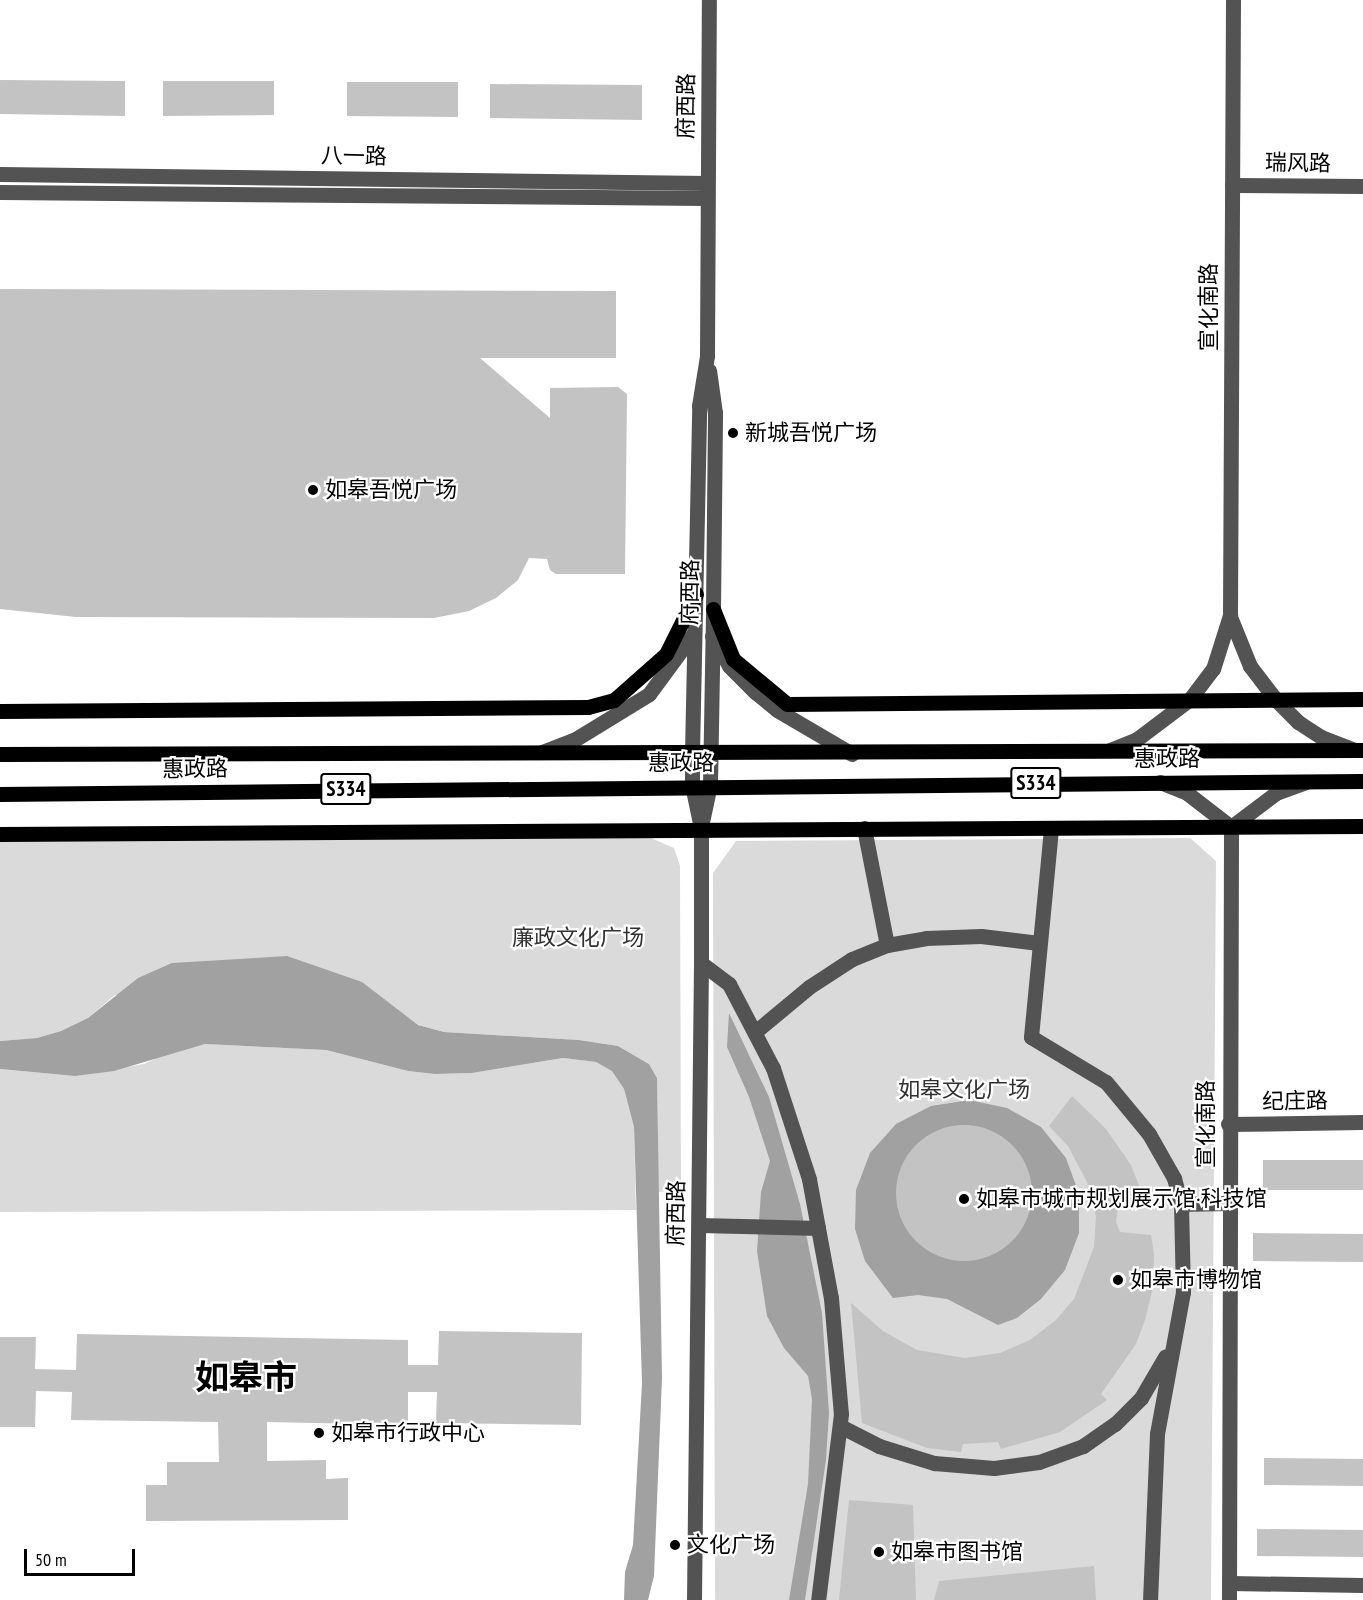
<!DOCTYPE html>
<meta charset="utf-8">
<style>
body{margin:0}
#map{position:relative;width:1363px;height:1600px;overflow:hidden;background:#fff;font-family:"PT Sans Narrow","Noto Sans SC",sans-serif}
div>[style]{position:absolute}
.green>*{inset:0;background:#dadada}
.water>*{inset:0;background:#a1a1a1}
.building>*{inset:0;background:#c3c3c3}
.round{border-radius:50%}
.minor>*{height:15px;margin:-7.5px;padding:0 7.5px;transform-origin:7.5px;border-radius:7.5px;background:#535353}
.major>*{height:15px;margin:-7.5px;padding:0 7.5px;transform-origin:7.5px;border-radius:7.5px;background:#000}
.dots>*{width:16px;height:16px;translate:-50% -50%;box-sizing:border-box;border:3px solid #fff;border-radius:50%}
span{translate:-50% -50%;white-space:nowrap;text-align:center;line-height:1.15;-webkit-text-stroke:4.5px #fff;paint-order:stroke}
.shield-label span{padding:2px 4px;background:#fff;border:2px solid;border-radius:4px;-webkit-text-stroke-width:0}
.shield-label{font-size:21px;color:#000;font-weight:700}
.street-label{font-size:22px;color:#000}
.poi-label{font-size:22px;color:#000}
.left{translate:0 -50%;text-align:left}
.park-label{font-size:22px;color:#313131}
.town-label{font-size:34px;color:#000;font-weight:700}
.scale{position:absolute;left:24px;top:1549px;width:111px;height:27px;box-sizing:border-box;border:3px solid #000;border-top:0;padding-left:8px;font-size:18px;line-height:21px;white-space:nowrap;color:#000;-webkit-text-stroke:4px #fff;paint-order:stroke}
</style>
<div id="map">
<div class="green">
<div style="clip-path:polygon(646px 836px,674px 848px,680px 866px,681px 1190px,658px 1192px,657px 1078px,649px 1064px,618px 1046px,579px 1040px,444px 1032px,418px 1025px,398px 1013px,115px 995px,88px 1018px,61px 1031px,37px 1038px,0 1041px,0 840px)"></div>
<div style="clip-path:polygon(1190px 838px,1216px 861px,1211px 1600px,715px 1600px,713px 873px,736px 841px)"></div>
<div style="clip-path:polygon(205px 1044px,326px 1050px,408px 1071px,435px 1074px,472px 1073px,563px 1058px,596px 1062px,613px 1071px,624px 1089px,634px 1127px,636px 1210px,0 1212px,0 1069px,75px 1076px,144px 1064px,172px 1051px)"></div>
</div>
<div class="water">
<div style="clip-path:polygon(287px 956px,362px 982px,418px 1025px,444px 1032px,579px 1040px,618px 1046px,649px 1064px,657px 1078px,662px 1378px,654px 1576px,648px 1600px,624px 1600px,625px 1572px,633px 1545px,642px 1383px,634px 1127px,624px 1089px,612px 1071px,596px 1062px,563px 1058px,472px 1073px,435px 1074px,408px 1071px,326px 1050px,205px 1044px,114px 1071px,75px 1076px,0 1069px,0 1041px,37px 1038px,61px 1031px,88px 1018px,138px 978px,172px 963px)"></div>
<div style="clip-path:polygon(729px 1013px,769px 1097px,800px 1204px,822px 1313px,829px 1413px,826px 1460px,805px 1600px,789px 1600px,808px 1484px,812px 1399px,808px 1376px,784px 1348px,767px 1316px,757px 1251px,761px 1192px,770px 1161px,749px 1097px,727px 1047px)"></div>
<div style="clip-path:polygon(969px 1100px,1007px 1108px,1041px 1127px,1066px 1158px,1079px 1194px,1079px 1233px,1065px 1270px,1041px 1299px,1017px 1318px,998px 1325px,947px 1299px,918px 1295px,893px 1298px,865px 1261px,855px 1229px,856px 1190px,870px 1153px,896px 1124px,931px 1106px)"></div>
</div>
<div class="building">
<div style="clip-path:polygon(0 80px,125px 81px,125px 116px,0 114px)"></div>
<div style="clip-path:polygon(163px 81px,274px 81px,274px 115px,163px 116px)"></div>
<div style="clip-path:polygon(347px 82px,458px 82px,458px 117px,347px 116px)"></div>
<div style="clip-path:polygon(490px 84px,642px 85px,642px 120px,490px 118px)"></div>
<div style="clip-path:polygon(0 289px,616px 291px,616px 358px,480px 358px,550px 418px,550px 388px,618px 387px,627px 394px,625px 574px,556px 574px,550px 570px,547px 559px,529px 558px,518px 580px,496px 598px,469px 611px,434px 618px,76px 617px,0 609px)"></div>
<div style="clip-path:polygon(1072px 1096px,1106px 1129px,1131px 1165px,1146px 1204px,1118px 1207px,1116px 1222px,1120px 1232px,1151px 1235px,1154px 1254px,1153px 1287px,1145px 1320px,1136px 1344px,1101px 1394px,1107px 1400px,1060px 1432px,1001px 1449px,998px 1442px,963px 1444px,961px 1452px,927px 1448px,862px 1423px,851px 1303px,883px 1331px,917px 1350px,965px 1358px,1000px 1353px,1030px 1340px,1056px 1320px,1074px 1299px,1094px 1247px,1096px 1217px,1087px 1182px,1068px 1146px,1049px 1126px)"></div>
<div class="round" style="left:896px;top:1125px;width:136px;height:136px"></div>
<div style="clip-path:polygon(1263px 1160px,1363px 1160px,1363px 1190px,1263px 1190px)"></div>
<div style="clip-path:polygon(1253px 1233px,1363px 1234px,1363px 1262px,1253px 1261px)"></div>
<div style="clip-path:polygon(439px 1331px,582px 1333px,581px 1425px,436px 1423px,437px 1392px,408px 1392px,408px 1425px,267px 1422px,267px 1461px,326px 1460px,326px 1479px,348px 1478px,348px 1520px,146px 1521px,146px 1485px,167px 1485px,167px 1462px,219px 1462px,218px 1422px,71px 1420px,72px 1392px,36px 1391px,35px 1427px,0 1427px,0 1337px,36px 1337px,35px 1369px,76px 1370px,77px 1334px,408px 1340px,408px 1365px,438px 1365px)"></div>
<div style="clip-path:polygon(1264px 1458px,1363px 1459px,1363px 1486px,1264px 1485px)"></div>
<div style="clip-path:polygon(849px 1500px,913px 1505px,916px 1600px,839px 1600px)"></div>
<div style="clip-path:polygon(1257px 1529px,1363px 1530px,1363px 1557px,1257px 1556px)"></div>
<div style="clip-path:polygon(1094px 1566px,1096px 1600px,934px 1600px,939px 1581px)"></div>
</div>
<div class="minor">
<div style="left:0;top:174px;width:707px;rotate:0.73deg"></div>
<div style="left:1232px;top:185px;width:131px;rotate:0.4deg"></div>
<div style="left:0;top:192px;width:707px;rotate:0.49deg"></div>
<div style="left:1231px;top:619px;width:51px;rotate:68deg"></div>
<div style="left:1250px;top:666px;width:43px;rotate:52.6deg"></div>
<div style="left:1276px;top:700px;width:31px;rotate:45deg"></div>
<div style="left:1298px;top:722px;width:27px;rotate:33deg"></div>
<div style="left:1321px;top:737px;width:34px;rotate:21deg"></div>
<div style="left:712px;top:636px;width:34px;rotate:60deg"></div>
<div style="left:729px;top:666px;width:37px;rotate:45deg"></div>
<div style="left:755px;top:692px;width:28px;rotate:39deg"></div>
<div style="left:777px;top:710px;width:87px;rotate:30.4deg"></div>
<div style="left:1110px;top:750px;width:29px;rotate:-22deg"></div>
<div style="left:1137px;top:739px;width:66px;rotate:-37deg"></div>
<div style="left:1190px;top:699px;width:38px;rotate:-53deg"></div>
<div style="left:1213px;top:669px;width:57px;rotate:-72.5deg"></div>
<div style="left:1230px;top:615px;width:615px;rotate:-89.72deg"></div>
<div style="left:542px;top:752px;width:34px;rotate:-21deg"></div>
<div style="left:574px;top:740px;width:88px;rotate:-31.5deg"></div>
<div style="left:649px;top:694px;width:76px;rotate:-53.6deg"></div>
<div style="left:1160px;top:782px;width:29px;rotate:22deg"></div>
<div style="left:1187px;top:793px;width:56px;rotate:37.7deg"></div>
<div style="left:702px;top:822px;width:38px;rotate:-78deg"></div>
<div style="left:710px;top:785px;width:176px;rotate:-89deg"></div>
<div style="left:713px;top:609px;width:196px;rotate:-89.4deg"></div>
<div style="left:715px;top:413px;width:43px;rotate:-97.9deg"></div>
<div style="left:1231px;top:827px;width:56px;rotate:-37.1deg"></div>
<div style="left:1276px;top:793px;width:30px;rotate:-20deg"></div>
<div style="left:864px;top:828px;width:119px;rotate:78.9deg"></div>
<div style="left:1051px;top:829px;width:209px;rotate:95.5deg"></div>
<div style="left:1031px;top:1037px;width:87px;rotate:31deg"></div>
<div style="left:1106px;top:1082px;width:67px;rotate:50.4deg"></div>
<div style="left:1149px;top:1134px;width:51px;rotate:60.4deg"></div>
<div style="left:1174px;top:1178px;width:27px;rotate:75deg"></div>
<div style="left:1181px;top:1204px;width:88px;rotate:88.7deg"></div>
<div style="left:1183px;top:1292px;width:144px;rotate:100.4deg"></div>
<div style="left:1157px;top:1434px;width:166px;rotate:92.4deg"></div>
<div style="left:701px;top:963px;width:35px;rotate:37deg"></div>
<div style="left:729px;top:984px;width:95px;rotate:62.4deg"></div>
<div style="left:773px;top:1068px;width:117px;rotate:72deg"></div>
<div style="left:809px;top:1179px;width:50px;rotate:79.6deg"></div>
<div style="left:818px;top:1228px;width:71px;rotate:79.5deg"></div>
<div style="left:831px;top:1298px;width:116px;rotate:85.1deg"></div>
<div style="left:841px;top:1414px;width:187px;rotate:97deg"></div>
<div style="left:755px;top:1032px;width:70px;rotate:-39.8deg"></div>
<div style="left:809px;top:987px;width:51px;rotate:-33.1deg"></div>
<div style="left:852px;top:959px;width:38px;rotate:-22deg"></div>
<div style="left:887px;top:945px;width:40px;rotate:-10deg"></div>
<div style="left:926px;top:938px;width:55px;rotate:-2.1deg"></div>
<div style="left:981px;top:936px;width:58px;rotate:6.9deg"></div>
<div style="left:1228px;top:1124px;width:135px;rotate:-0.8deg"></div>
<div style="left:1181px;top:1204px;width:49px;rotate:-1.2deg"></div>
<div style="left:699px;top:1225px;width:119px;rotate:1.4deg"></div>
<div style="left:840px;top:1426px;width:44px;rotate:27.1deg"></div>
<div style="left:879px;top:1446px;width:58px;rotate:17.2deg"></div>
<div style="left:934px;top:1463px;width:60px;rotate:4.8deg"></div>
<div style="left:994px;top:1468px;width:45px;rotate:-7.6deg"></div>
<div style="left:1039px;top:1462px;width:47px;rotate:-20deg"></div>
<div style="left:1083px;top:1446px;width:39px;rotate:-35deg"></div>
<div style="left:1115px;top:1424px;width:37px;rotate:-45deg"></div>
<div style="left:1141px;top:1398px;width:48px;rotate:-59.7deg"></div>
<div style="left:1230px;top:1583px;width:133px;rotate:0.9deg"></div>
<div style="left:694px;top:1600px;width:637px;rotate:-89.37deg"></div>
<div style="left:701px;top:963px;width:135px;rotate:-90deg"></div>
<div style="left:701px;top:828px;width:44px;rotate:-101.8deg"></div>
<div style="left:692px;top:785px;width:32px;rotate:-90deg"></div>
<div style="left:692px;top:753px;width:347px;rotate:-88.8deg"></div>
<div style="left:699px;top:406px;width:51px;rotate:-80.9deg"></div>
<div style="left:707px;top:356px;width:356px;rotate:-89.7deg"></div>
<div style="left:1229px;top:1600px;width:773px;rotate:-89.85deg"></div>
</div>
<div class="major">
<div style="left:713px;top:609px;width:54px;rotate:68.2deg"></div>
<div style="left:733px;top:659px;width:70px;rotate:39.8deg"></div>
<div style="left:787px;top:704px;width:576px;rotate:-0.5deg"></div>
<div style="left:0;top:711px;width:588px;rotate:-0.39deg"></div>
<div style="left:588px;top:707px;width:27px;rotate:-15deg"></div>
<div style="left:614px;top:700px;width:69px;rotate:-41.5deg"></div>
<div style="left:666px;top:654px;width:67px;rotate:-63.4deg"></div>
<div style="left:0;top:754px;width:1363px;rotate:-0.17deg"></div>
<div style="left:0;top:794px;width:1363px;rotate:-0.55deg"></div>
<div style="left:0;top:834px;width:1363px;rotate:-0.34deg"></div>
</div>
<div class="dots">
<div style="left:733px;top:433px;background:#000"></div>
<div style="left:313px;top:490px;background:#000"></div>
<div style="left:964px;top:1199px;background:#000"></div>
<div style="left:1118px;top:1280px;background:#000"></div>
<div style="left:319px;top:1433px;background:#000"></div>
<div style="left:675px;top:1545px;background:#000"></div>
<div style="left:879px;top:1552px;background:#000"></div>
</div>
<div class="shield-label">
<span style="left:1036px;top:783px">S334</span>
<span style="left:346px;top:789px">S334</span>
</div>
<div class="street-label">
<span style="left:686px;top:106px;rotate:-89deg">府西路</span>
<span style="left:354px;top:156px;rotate:1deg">八一路</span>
<span style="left:1298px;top:163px;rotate:1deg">瑞风路</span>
<span style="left:1209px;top:307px;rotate:-90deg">宣化南路</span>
<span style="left:690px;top:592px;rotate:-89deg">府西路</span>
<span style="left:1167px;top:759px">惠政路</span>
<span style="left:681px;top:763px">惠政路</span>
<span style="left:195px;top:769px;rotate:-1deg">惠政路</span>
<span style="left:1295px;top:1101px;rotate:-1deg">纪庄路</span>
<span style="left:1206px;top:1124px;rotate:-90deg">宣化南路</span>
<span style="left:676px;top:1213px;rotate:-89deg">府西路</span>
</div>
<div class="poi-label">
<span class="left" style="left:745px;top:433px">新城吾悦广场</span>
<span class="left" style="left:325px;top:490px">如皋吾悦广场</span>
<span class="left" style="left:976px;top:1199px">如皋市城市规划展示馆·科技馆</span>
<span class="left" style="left:1130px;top:1280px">如皋市博物馆</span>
<span class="left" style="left:331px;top:1433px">如皋市行政中心</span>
<span class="left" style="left:687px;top:1545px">文化广场</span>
<span class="left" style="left:891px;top:1552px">如皋市图书馆</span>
</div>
<div class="park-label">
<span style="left:578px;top:938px">廉政文化广场</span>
<span style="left:964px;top:1090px">如皋文化广场</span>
</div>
<div class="town-label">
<span style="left:246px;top:1377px">如皋市</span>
</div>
<div class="scale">50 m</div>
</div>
